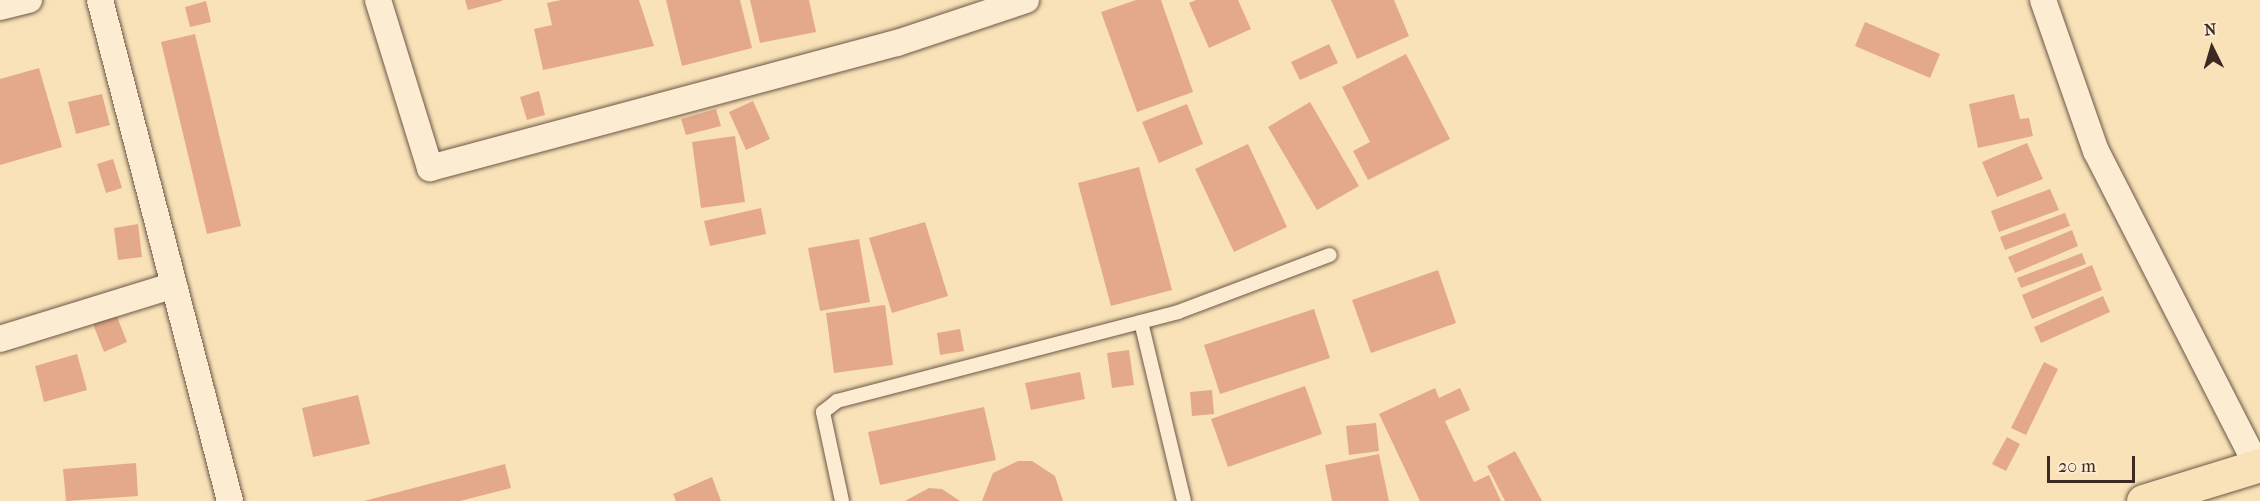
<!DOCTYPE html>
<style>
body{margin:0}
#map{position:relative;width:2260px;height:501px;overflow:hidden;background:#fae2b8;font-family:"IM FELL French Canon",serif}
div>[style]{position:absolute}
.building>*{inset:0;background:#e4a98a}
.roads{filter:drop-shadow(0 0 2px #6c5848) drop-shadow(0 0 2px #6c5848)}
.service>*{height:14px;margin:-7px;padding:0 7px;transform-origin:7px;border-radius:7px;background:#fcecd1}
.minor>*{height:26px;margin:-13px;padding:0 13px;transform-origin:13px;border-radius:13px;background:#fcecd1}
.trunk>*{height:33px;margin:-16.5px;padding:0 16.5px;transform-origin:16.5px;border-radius:16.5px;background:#fae2b8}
span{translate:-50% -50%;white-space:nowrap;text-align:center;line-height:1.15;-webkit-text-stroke:4.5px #fcecd1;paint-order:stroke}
.north{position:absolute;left:2182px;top:18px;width:60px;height:60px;-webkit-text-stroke:4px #fcecd1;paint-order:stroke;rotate:355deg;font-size:16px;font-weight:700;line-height:24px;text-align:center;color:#3c2a22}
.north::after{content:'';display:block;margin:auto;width:21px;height:27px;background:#3c2a22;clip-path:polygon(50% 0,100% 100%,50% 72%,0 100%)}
.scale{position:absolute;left:2047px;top:456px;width:88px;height:27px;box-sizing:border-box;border:3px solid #3c2a22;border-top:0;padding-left:8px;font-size:18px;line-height:21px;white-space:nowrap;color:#3c2a22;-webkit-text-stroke:4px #fcecd1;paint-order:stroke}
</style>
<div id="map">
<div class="building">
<div style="clip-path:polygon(465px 0,502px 0,502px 1px,468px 10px)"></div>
<div style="clip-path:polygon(561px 0,639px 0,654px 46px,543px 70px,534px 29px,552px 25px,547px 3px)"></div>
<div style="clip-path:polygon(666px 0,740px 0,752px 48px,682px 66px)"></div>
<div style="clip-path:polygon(750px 0,809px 0,816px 32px,760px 43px)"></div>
<div style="clip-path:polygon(1136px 0,1161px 0,1193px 92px,1137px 112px,1101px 12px)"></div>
<div style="clip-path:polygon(1196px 0,1238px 0,1251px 29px,1209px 48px,1189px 3px)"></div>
<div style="clip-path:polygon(1331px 0,1394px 0,1409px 36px,1357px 59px)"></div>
<div style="clip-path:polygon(206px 1px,211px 22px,190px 27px,185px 7px)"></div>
<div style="clip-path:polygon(1865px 22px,1940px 54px,1930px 78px,1855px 46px)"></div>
<div style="clip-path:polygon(195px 34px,241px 226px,207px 234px,161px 42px)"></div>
<div style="clip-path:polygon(1329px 44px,1338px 63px,1300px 80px,1291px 62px)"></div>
<div style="clip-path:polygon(1406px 54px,1450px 139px,1368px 180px,1353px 151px,1370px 142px,1342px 87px)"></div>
<div style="clip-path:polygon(39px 68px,62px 147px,0 165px,0 79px)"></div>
<div style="clip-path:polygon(539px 91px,545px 115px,527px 120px,520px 97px)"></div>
<div style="clip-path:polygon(102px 94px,110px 125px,76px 134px,68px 102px)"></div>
<div style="clip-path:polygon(2014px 94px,2020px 119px,2029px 118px,2033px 136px,1978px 148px,1969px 104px)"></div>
<div style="clip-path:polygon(753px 101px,770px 139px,746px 150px,729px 112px)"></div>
<div style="clip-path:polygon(1310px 102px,1359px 186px,1317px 210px,1268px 127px)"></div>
<div style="clip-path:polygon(1187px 104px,1203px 144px,1159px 163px,1142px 122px)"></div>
<div style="clip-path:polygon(716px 109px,721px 126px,686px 135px,681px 119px)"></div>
<div style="clip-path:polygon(735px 136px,745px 202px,701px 208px,692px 142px)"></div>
<div style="clip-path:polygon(2027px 143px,2043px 179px,1997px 197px,1982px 162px)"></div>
<div style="clip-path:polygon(1248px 144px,1287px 227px,1234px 252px,1195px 169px)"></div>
<div style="clip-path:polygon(113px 159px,122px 188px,106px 193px,97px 164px)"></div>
<div style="clip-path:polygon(1139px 167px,1172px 290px,1111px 306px,1078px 183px)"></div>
<div style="clip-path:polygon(2050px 189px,2059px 210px,1999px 232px,1991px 211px)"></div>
<div style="clip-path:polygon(761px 208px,766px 234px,710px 246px,704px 221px)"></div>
<div style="clip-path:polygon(2065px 213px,2070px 226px,2005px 250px,2000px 237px)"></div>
<div style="clip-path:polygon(925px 222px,948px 296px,892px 313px,869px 238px)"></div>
<div style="clip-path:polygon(138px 224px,142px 257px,118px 260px,114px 228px)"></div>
<div style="clip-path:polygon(2072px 230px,2078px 246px,2015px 273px,2008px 257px)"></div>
<div style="clip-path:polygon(859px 239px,870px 302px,820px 311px,808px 248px)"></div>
<div style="clip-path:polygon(2082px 253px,2086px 264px,2021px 288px,2017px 278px)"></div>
<div style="clip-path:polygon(2092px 265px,2102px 290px,2032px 319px,2022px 295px)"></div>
<div style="clip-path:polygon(1438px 270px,1456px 323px,1371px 353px,1352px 300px)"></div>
<div style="clip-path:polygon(2103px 296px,2110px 312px,2041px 343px,2034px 327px)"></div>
<div style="clip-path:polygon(885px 305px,893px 365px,834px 373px,826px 313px)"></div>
<div style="clip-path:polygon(1314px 309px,1330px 358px,1220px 394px,1204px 345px)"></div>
<div style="clip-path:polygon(116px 314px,127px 342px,104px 352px,93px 324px)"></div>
<div style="clip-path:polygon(960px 329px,964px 351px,940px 355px,937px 333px)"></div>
<div style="clip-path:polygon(1129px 350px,1134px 385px,1112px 388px,1107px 353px)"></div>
<div style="clip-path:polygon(77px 354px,87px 390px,44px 402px,35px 366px)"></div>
<div style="clip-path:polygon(2044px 362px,2058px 369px,2026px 435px,2011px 428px)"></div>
<div style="clip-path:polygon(1080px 372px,1085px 399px,1031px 410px,1025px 383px)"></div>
<div style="clip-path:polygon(1305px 386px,1322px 434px,1228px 467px,1211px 419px)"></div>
<div style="clip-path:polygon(1435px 388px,1439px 398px,1460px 388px,1470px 410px,1445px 421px,1474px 482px,1489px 475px,1501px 501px,1420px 501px,1379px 414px)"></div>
<div style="clip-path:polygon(1212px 390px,1214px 414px,1192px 416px,1190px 392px)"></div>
<div style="clip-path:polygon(358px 395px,370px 444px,313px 457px,302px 408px)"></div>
<div style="clip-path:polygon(984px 407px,996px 460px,880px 485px,868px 432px)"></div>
<div style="clip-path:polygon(1376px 423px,1379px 451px,1349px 455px,1346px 426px)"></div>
<div style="clip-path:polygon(2007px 437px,2020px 444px,2006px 471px,1992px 464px)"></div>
<div style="clip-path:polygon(1515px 451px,1542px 501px,1505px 501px,1487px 466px)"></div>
<div style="clip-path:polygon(1379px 454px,1389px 501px,1332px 501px,1325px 465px)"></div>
<div style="clip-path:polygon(1018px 461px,1032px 461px,1055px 476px,1063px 501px,982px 501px,993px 473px)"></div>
<div style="clip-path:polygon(136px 463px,138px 496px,66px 501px,63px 469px)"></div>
<div style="clip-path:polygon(505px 464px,511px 488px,460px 501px,364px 501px)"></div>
<div style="clip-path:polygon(712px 477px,721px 501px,676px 501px,673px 494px)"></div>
<div style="clip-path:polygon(929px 488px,942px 489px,960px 501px,905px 501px)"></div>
</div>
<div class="roads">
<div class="service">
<div style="left:1141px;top:322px;width:184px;rotate:76.5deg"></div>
<div style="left:842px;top:501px;width:91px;rotate:-102.1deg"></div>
<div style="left:823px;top:412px;width:18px;rotate:-38deg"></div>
<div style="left:837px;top:401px;width:352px;rotate:-14.6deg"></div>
<div style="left:1178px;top:312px;width:162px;rotate:-20.6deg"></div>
</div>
<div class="minor">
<div style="left:100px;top:0;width:518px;rotate:75.45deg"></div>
<div style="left:378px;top:0;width:176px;rotate:72.8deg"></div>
<div style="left:430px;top:168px;width:483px;rotate:-15deg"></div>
<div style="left:897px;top:43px;width:136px;rotate:-18.4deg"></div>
<div style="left:2043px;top:0;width:160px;rotate:70.7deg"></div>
<div style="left:2096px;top:151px;width:354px;rotate:62.9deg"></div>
<div style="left:0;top:7px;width:30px;rotate:-14deg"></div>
<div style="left:0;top:339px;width:182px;rotate:-17.2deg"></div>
</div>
<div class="trunk">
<div style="left:2143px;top:501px;width:122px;rotate:-17.1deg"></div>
</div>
</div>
<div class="north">N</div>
<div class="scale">20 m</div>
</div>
